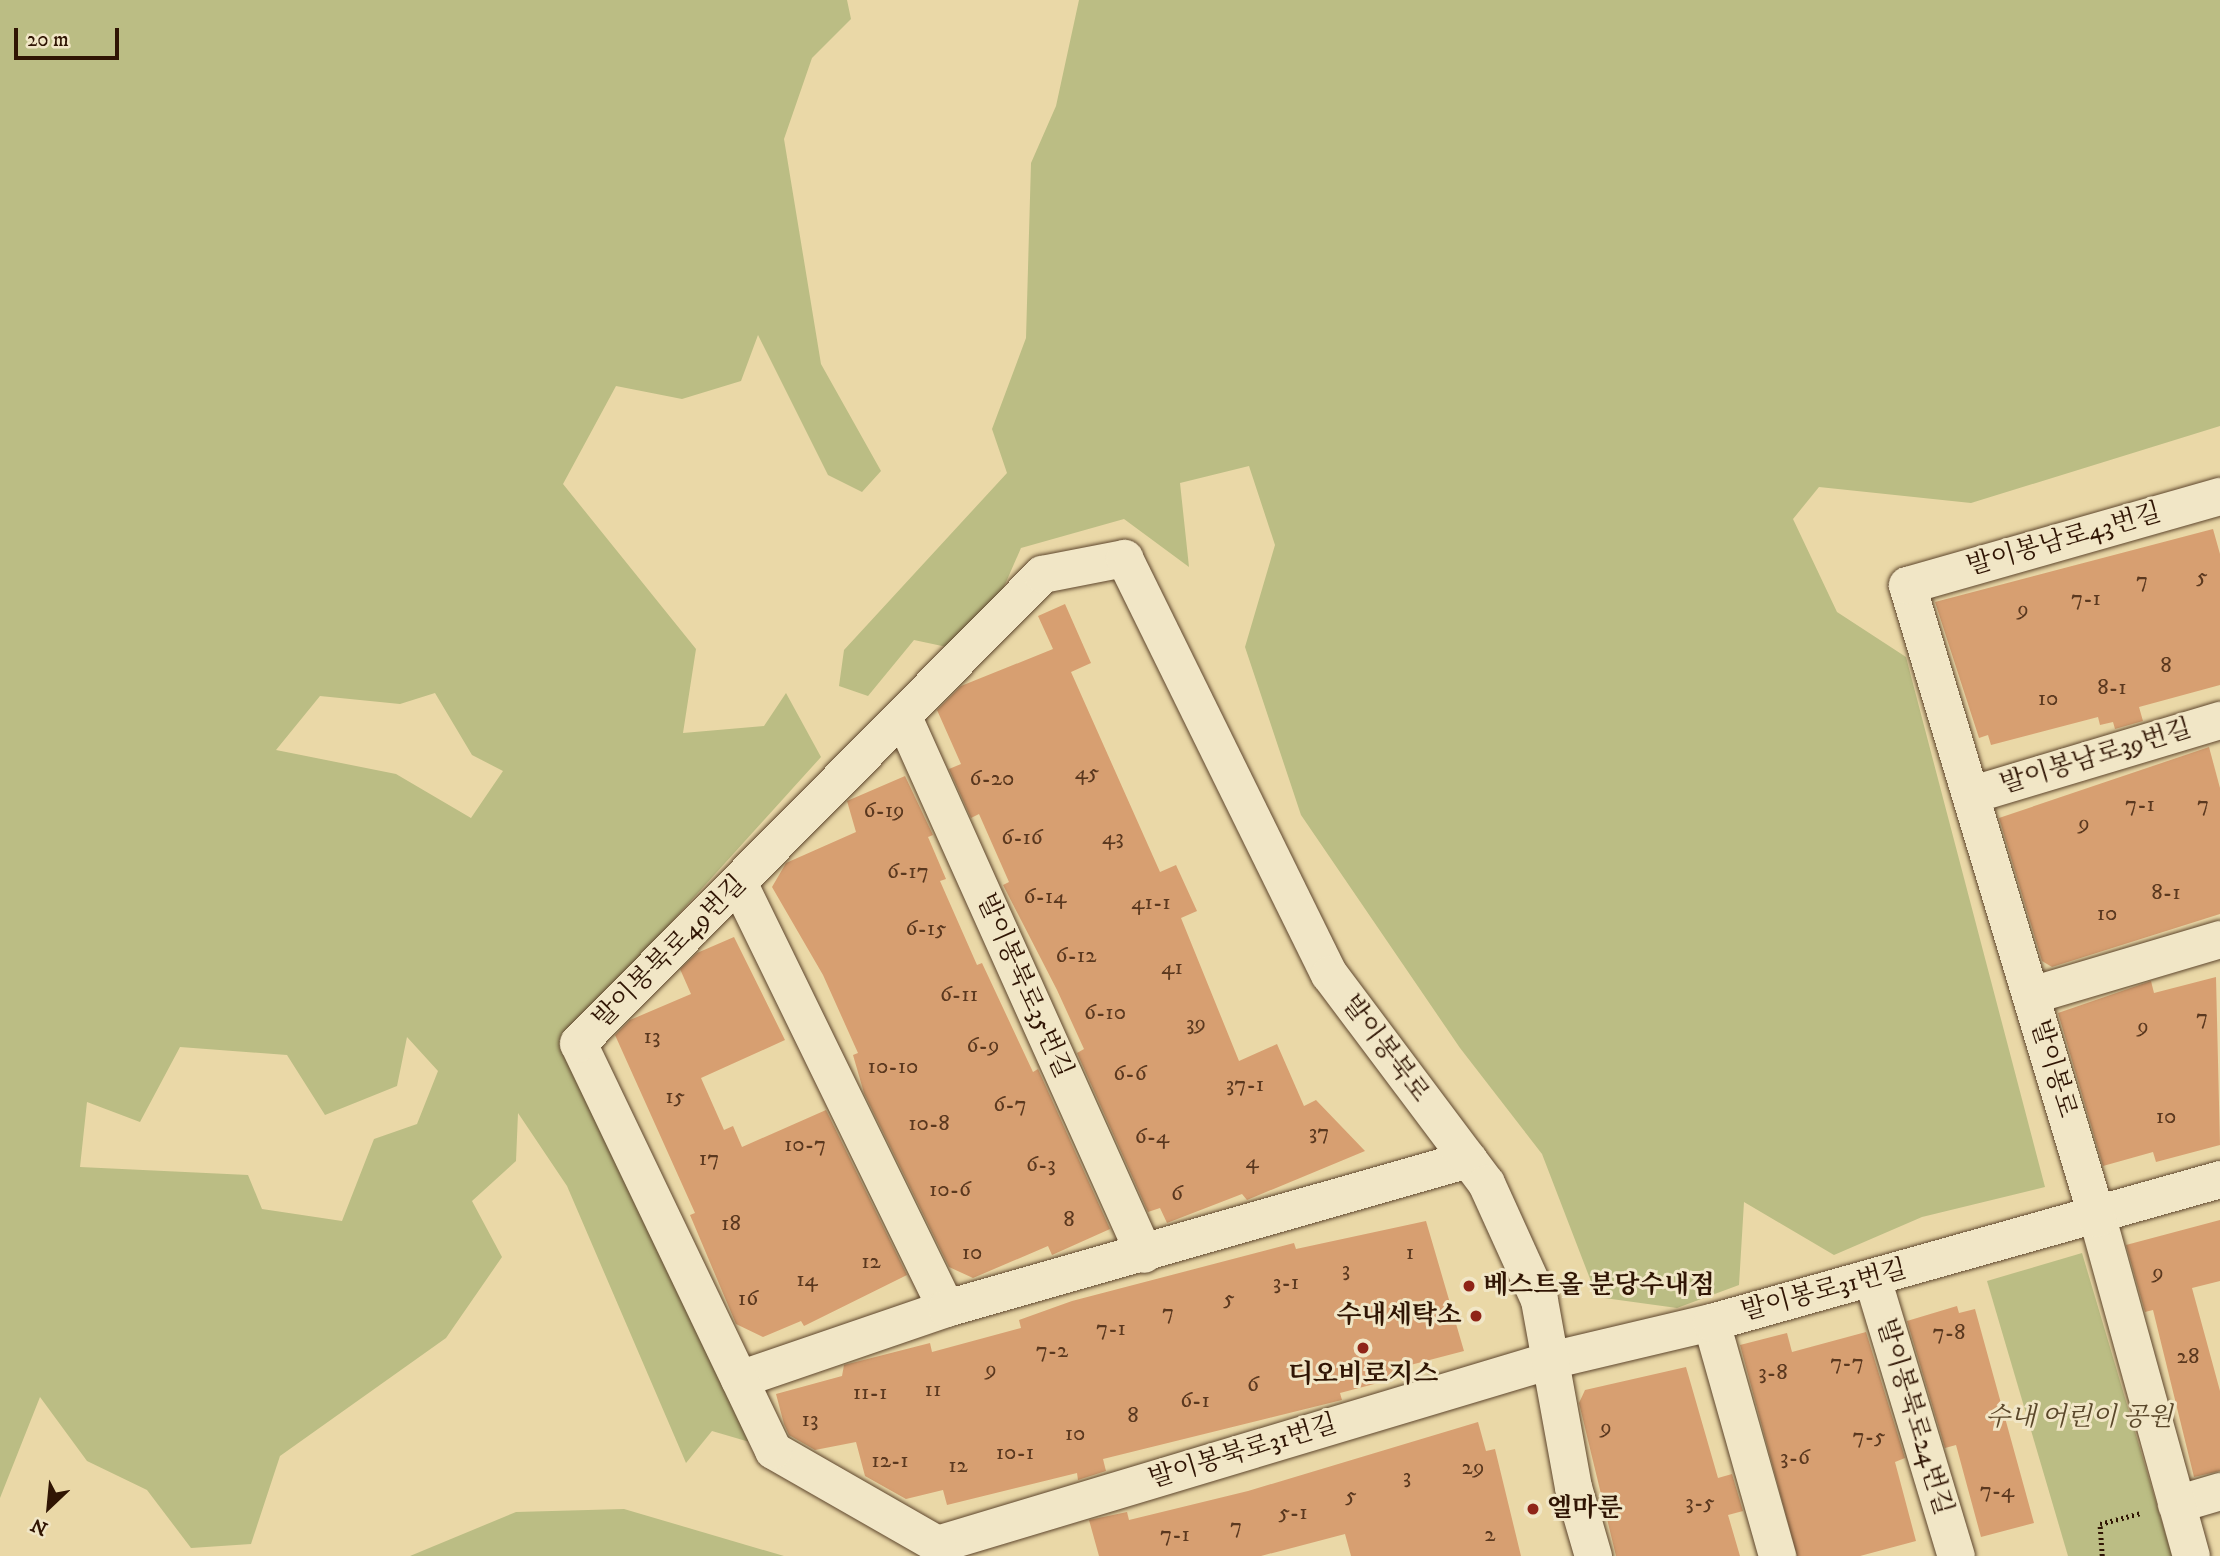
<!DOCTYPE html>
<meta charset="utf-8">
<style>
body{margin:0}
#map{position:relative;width:2220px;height:1556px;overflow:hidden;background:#ead8a7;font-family:"IM FELL DW Pica","Noto Serif KR",serif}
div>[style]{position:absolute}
.green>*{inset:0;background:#bbbd84}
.building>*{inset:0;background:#d79f71}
.path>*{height:4.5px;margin-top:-2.25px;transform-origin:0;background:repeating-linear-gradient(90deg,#301504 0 2px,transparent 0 5.5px)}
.roads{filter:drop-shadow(0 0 2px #5e462d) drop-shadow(0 0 2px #5e462d)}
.minor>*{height:37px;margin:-18.5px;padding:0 18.5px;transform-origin:18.5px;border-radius:18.5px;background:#f1e6c6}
.dots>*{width:19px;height:19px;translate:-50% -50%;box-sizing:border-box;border:4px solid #f1e6c6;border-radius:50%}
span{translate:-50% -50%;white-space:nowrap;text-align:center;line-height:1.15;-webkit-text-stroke:6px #f1e6c6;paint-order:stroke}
.number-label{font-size:23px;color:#5a381f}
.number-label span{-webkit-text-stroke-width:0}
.street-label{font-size:26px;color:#301504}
.poi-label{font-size:26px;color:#301504;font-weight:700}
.left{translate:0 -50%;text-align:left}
.right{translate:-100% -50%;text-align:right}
.park-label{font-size:26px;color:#5a472a;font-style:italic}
.north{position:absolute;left:14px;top:1472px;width:70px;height:70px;-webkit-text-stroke:5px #f1e6c6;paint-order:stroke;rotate:206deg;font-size:19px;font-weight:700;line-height:28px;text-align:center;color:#301504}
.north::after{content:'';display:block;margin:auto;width:24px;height:32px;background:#301504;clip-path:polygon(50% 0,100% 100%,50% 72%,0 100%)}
.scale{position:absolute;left:14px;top:28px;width:105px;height:32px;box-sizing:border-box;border:4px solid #301504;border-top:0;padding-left:9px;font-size:21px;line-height:24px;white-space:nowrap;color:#301504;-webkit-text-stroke:5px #f1e6c6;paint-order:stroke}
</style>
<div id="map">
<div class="green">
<div style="clip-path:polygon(evenodd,0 0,847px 0,851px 19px,812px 58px,784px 139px,821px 364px,881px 471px,862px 492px,828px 475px,758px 335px,741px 381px,682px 399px,616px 386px,563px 484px,696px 649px,683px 733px,764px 726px,786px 693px,821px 757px,630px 968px,580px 1060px,753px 1443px,712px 1431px,686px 1463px,567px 1186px,518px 1113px,516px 1161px,472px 1201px,502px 1257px,446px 1338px,280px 1456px,251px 1544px,191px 1548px,147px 1490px,87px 1461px,40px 1397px,0 1498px,0 0,435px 693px,472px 755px,503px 771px,471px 818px,396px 774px,276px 750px,320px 696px,400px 704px,435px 693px,0 0,407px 1037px,438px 1071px,417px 1124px,374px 1139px,342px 1221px,262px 1209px,248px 1175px,80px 1167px,87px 1102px,140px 1122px,180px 1047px,287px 1055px,325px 1115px,397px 1086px,407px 1037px)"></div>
<div style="clip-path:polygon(1079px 0,2220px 0,2220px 426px,1971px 503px,1819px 487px,1793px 519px,1837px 612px,1906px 657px,2045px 1187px,1922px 1217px,1834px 1255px,1744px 1202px,1739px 1285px,1677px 1308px,1597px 1297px,1542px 1154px,1460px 1048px,1301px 815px,1245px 647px,1275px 545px,1249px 466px,1180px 483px,1189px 567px,1124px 519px,1021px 548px,975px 653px,914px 640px,868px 696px,839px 686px,844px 650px,1007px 473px,992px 429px,1026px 338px,1031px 163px,1056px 106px)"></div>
<div style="clip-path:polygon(2082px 1253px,2172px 1556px,2068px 1556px,1987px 1281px)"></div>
<div style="clip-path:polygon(624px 1509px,784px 1556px,410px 1556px,516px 1512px)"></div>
</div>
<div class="building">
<div style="clip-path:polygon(2213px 529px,2220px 554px,2220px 685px,2139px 707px,2143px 721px,2115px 729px,2113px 722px,2100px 725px,2098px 717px,1991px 745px,1988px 735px,1979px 738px,1935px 602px)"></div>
<div style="clip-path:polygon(1065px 604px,1091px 663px,1071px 672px,1160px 872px,1176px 865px,1197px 911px,1181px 918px,1239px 1061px,1277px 1044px,1304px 1106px,1316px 1100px,1365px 1151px,1247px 1200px,1242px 1194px,1167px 1223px,1160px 1208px,1148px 1212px,1077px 1053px,1084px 1049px,1057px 990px,1003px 885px,1009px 882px,979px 814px,971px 818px,949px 769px,961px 764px,937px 710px,961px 686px,1053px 649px,1038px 616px)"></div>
<div style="clip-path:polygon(2209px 747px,2220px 788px,2220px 914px,2052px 967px,2042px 961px,1999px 818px)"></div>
<div style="clip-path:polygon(905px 776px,933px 835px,928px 837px,946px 879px,940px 881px,977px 965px,982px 963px,1033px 1072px,1038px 1069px,1110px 1229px,1052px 1255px,1048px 1246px,973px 1278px,949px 1267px,864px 1093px,853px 1055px,858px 1053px,823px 975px,772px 887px,786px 863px,856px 832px,847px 801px)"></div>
<div style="clip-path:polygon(734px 937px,785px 1040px,701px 1078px,724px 1130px,733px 1126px,742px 1147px,826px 1110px,907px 1275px,804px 1326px,801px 1321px,763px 1337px,736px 1324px,690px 1215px,695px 1213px,615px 1035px,630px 1020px,691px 994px,680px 969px,697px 953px)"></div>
<div style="clip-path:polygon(2216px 977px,2220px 1145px,2156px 1162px,2153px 1152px,2103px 1166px,2058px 1013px,2151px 981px,2154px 993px)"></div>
<div style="clip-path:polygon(2220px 1220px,2220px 1281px,2192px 1288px,2220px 1391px,2220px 1471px,2194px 1477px,2153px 1310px,2145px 1312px,2126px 1245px)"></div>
<div style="clip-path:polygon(1426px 1221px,1464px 1351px,1395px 1369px,1397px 1378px,1340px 1393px,1342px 1400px,1103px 1459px,1106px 1471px,1078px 1480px,1077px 1473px,947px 1505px,943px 1490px,906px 1499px,865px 1476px,856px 1442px,815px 1450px,789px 1435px,784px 1424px,776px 1394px,842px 1376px,844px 1365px,930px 1343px,932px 1352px,1021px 1328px,1019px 1320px,1072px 1301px,1294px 1243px,1296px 1249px)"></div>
<div style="clip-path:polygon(1957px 1306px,1959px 1313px,1975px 1309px,2034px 1523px,1981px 1537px,1956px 1445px,1945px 1448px,1907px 1321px)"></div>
<div style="clip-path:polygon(1866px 1332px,1905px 1458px,1895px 1462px,1916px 1541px,1860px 1556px,1797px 1556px,1740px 1345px,1787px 1333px,1792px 1352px)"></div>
<div style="clip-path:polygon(1686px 1367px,1718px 1478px,1732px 1474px,1743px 1511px,1728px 1515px,1740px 1556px,1616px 1556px,1579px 1403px,1585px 1390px)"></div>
<div style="clip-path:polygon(1478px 1422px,1486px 1451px,1495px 1449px,1521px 1556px,1351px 1556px,1345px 1534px,1261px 1556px,1099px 1556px,1089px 1520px,1127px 1512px,1129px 1520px,1248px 1491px)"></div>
</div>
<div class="path">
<div style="left:2102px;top:1556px;width:32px;rotate:-94deg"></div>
<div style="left:2100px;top:1524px;width:42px;rotate:-15deg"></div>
</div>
<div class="roads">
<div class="minor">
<div style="left:904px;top:719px;width:586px;rotate:65.84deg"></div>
<div style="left:1973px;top:794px;width:258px;rotate:-16.7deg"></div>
<div style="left:739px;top:884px;width:472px;rotate:64deg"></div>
<div style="left:2031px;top:995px;width:197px;rotate:-16.5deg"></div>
<div style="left:1872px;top:1278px;width:290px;rotate:73.2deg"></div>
<div style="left:1711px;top:1322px;width:243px;rotate:74.2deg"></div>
<div style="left:739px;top:1379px;width:219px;rotate:-18.9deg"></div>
<div style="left:946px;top:1308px;width:543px;rotate:-15.93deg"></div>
<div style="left:2176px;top:1504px;width:46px;rotate:-16.5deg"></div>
<div style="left:937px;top:1544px;width:640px;rotate:-16.71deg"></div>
<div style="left:1550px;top:1360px;width:165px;rotate:-13.3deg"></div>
<div style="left:1711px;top:1322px;width:529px;rotate:-15.69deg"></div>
<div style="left:941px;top:1556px;width:13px;rotate:-108deg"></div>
<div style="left:937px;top:1544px;width:189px;rotate:-150.2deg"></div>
<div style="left:773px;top:1450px;width:451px;rotate:-115.6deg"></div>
<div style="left:578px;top:1043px;width:660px;rotate:-45.31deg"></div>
<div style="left:1042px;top:574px;width:84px;rotate:-11deg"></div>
<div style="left:1124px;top:558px;width:464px;rotate:63.8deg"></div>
<div style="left:1329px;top:974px;width:261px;rotate:53.1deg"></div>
<div style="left:1486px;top:1183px;width:128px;rotate:65.6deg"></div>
<div style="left:1539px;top:1300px;width:190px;rotate:79.7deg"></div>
<div style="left:1573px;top:1487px;width:72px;rotate:73.8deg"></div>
<div style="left:2191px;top:1556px;width:351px;rotate:-105.5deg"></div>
<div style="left:2097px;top:1218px;width:661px;rotate:-106.71deg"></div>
<div style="left:1907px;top:585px;width:325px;rotate:-15.9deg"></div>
</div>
</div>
<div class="dots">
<div style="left:1469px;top:1286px;background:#8f2418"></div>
<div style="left:1476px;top:1316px;background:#8f2418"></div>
<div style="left:1363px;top:1348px;background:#8f2418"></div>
<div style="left:1533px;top:1509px;background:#8f2418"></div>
</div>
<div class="number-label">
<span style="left:2202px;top:577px">5</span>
<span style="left:2142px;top:581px">7</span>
<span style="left:2086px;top:599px">7-1</span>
<span style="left:2023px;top:610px">9</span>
<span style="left:2166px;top:666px">8</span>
<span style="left:2112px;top:688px">8-1</span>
<span style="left:2048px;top:699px">10</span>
<span style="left:1087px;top:773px">45</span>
<span style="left:992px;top:779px">6-20</span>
<span style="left:2140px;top:805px">7-1</span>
<span style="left:2203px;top:805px">7</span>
<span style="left:884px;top:811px">6-19</span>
<span style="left:2084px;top:824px">9</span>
<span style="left:1022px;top:838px">6-16</span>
<span style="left:1113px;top:838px">43</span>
<span style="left:908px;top:872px">6-17</span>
<span style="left:2166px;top:893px">8-1</span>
<span style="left:1045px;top:897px">6-14</span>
<span style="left:1151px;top:903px">41-1</span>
<span style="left:2107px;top:914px">10</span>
<span style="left:926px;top:929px">6-15</span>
<span style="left:1076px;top:956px">6-12</span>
<span style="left:1172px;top:968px">41</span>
<span style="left:959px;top:995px">6-11</span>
<span style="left:1105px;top:1013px">6-10</span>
<span style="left:2202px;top:1018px">7</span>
<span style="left:1196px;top:1024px">39</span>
<span style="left:2143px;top:1027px">9</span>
<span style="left:652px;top:1037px">13</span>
<span style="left:983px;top:1046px">6-9</span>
<span style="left:893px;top:1067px">10-10</span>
<span style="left:1130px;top:1074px">6-6</span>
<span style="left:1245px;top:1085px">37-1</span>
<span style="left:675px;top:1097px">15</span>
<span style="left:1010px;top:1105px">6-7</span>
<span style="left:2166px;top:1117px">10</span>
<span style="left:929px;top:1124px">10-8</span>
<span style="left:1319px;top:1133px">37</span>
<span style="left:1152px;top:1137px">6-4</span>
<span style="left:805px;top:1145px">10-7</span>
<span style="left:709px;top:1159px">17</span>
<span style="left:1252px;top:1162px">4</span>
<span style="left:1041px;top:1165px">6-3</span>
<span style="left:950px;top:1190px">10-6</span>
<span style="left:1177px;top:1194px">6</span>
<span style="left:1069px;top:1220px">8</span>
<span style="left:731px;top:1224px">18</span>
<span style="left:972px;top:1253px">10</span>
<span style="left:1410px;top:1253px">1</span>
<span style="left:871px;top:1262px">12</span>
<span style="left:1346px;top:1270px">3</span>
<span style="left:2158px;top:1273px">9</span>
<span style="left:807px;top:1280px">14</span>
<span style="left:1286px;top:1283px">3-1</span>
<span style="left:748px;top:1299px">16</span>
<span style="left:1229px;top:1299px">5</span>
<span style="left:1168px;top:1313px">7</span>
<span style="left:1111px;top:1329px">7-1</span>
<span style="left:1949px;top:1333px">7-8</span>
<span style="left:1052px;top:1351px">7-2</span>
<span style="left:2188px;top:1357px">28</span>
<span style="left:1847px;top:1363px">7-7</span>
<span style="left:991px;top:1370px">9</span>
<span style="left:1773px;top:1373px">3-8</span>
<span style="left:1253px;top:1385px">6</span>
<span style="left:933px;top:1390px">11</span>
<span style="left:870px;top:1393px">11-1</span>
<span style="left:1195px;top:1401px">6-1</span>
<span style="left:1133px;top:1416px">8</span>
<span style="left:810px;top:1420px">13</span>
<span style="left:1606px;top:1428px">9</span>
<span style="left:1075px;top:1434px">10</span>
<span style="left:1869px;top:1437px">7-5</span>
<span style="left:1015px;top:1453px">10-1</span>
<span style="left:1795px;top:1458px">3-6</span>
<span style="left:890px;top:1461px">12-1</span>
<span style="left:958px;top:1466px">12</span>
<span style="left:1473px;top:1468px">29</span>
<span style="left:1407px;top:1477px">3</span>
<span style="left:1997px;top:1491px">7-4</span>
<span style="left:1351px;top:1496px">5</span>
<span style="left:1700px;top:1503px">3-5</span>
<span style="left:1293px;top:1513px">5-1</span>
<span style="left:1236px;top:1527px">7</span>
<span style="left:1175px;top:1535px">7-1</span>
<span style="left:1490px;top:1535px">2</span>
</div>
<div class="street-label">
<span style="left:2064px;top:540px;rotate:-16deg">발이봉남로43번길</span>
<span style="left:2096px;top:757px;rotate:-17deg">발이봉남로39번길</span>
<span style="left:670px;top:952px;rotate:-45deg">발이봉북로49번길</span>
<span style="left:1024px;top:986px;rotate:66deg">발이봉북로35번길</span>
<span style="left:1385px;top:1049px;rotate:53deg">발이봉북로</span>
<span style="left:2053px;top:1069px;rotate:73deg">발이봉로</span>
<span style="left:1824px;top:1291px;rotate:-15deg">발이봉로31번길</span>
<span style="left:1914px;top:1417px;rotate:73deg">발이봉북로24번길</span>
<span style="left:1243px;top:1452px;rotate:-17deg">발이봉북로31번길</span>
</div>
<div class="poi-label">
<span class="left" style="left:1483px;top:1286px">베스트올 분당수내점</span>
<span class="right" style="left:1462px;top:1316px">수내세탁소</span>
<span style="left:1363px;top:1375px">디오비로지스</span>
<span class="left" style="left:1547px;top:1509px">엘마룬</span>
</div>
<div class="park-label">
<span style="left:2079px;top:1418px">수내 어린이 공원</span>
</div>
<div class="north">N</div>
<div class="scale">20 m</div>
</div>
